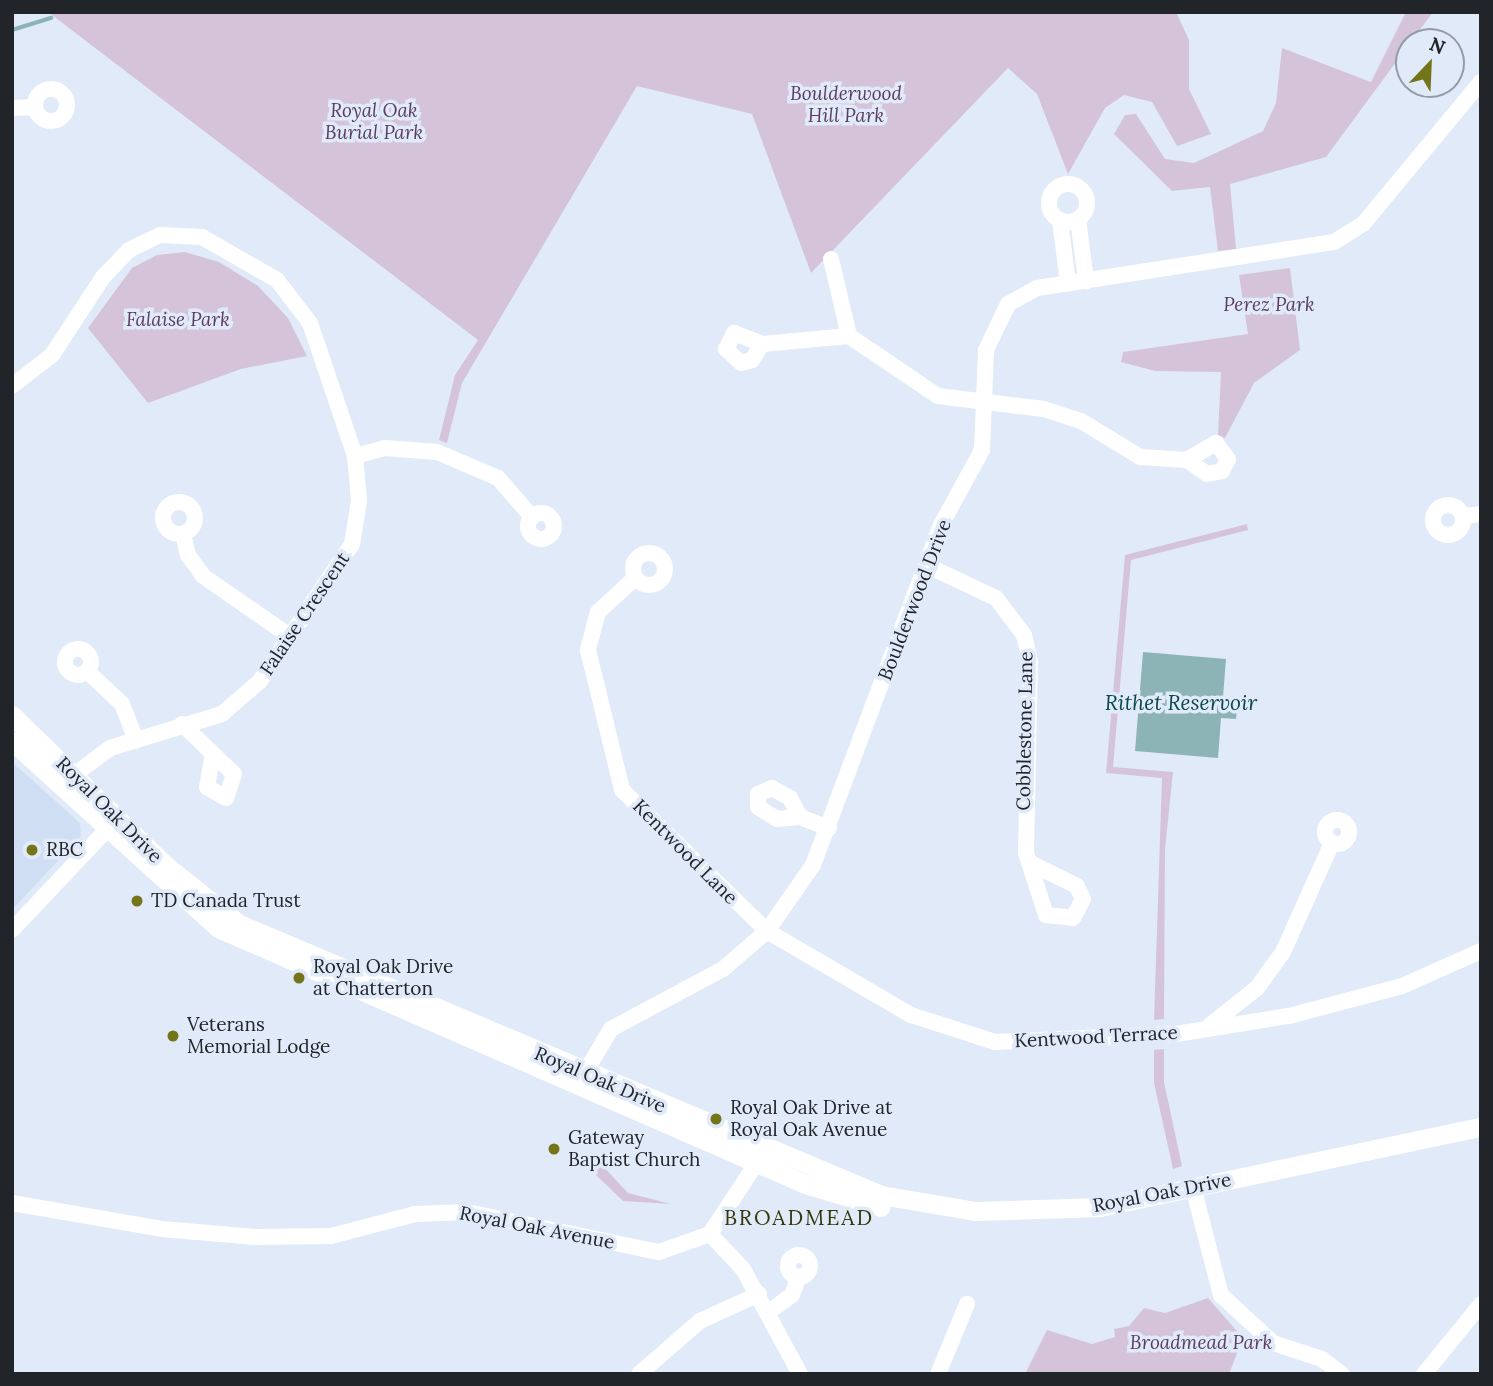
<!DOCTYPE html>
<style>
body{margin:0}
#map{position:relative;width:1493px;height:1386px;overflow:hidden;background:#e1eaf9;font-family:Lora,serif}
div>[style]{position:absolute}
.built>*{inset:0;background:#d0def3}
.green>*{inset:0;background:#d5c4d9}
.water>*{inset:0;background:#8cb4b6}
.stream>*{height:3.5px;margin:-1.75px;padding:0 1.75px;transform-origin:1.75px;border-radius:1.75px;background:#8cb4b6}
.minor>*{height:16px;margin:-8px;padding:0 8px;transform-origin:8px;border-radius:8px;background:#fff}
.minor>.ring{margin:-8px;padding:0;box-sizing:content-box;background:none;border:16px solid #fff;border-radius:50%}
.major>*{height:19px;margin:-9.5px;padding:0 9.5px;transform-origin:9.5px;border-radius:9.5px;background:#fff}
.dots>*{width:19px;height:19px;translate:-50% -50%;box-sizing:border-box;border:4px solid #e1eaf9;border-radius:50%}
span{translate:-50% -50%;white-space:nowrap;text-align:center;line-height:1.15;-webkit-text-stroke:7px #e1eaf9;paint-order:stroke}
.park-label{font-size:19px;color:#5b3d63;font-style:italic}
.street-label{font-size:19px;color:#212429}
.poi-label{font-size:19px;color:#212429}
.left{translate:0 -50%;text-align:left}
.water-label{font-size:21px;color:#0a484a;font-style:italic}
.neighbourhood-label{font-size:21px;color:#36370d;letter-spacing:2px}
.frame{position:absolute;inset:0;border:14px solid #212429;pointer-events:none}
.north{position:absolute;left:1395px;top:28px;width:70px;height:70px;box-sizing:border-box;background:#e1eaf9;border:2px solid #949ba6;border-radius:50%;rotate:23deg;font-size:19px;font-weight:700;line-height:28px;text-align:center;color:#212429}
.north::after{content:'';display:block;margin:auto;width:24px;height:32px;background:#747419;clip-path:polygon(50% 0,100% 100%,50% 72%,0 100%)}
</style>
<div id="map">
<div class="built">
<div style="clip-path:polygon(12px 762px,80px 823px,81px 836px,12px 910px)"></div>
</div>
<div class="green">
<div style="clip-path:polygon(48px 12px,1176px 12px,1189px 40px,1189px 89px,1211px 134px,1177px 146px,1152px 102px,1124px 95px,1105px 108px,1068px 174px,1037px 94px,1008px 68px,811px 273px,752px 114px,637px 86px,462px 383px,447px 443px,439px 440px,455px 375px,478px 340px)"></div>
<div style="clip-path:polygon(1406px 12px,1433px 12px,1326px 157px,1230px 184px,1236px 249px,1218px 251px,1210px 187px,1172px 191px,1114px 134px,1125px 115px,1136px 114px,1165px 159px,1194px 163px,1263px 131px,1276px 103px,1282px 48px,1371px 82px)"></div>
<div style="clip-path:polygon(185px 252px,219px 262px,258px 286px,288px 318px,307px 356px,241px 369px,148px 403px,88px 328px,132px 268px,157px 255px)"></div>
<div style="clip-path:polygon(1290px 268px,1300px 350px,1254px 383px,1225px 438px,1218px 435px,1221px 372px,1155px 371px,1121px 362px,1123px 352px,1248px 334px,1239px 275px)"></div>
<div style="clip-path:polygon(1247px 524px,1248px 530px,1131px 560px,1113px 767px,1173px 772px,1165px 849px,1164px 1019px,1154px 1020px,1162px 778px,1106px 773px,1125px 555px)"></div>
<div style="clip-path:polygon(1164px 1049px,1164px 1082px,1182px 1166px,1173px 1169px,1154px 1083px,1154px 1050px)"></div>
<div style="clip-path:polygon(599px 1162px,628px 1193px,671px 1204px,623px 1201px,595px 1174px)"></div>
<div style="clip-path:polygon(1208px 1298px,1243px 1338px,1229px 1374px,1025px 1374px,1047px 1330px,1092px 1344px,1115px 1337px,1114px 1329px,1129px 1326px,1144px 1308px,1165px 1313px)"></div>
</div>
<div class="water">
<div style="clip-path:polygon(1143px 652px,1226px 659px,1223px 697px,1238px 699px,1236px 719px,1221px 718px,1218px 758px,1135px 751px)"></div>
</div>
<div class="stream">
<div style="left:12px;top:30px;width:41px;rotate:-17.1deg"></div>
</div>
<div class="minor">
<div class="ring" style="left:35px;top:89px;width:16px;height:16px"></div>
<div style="left:12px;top:108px;width:23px;rotate:-2deg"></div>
<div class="ring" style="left:1049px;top:184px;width:22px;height:22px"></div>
<div style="left:1078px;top:219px;width:63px;rotate:82.6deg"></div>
<div style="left:1060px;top:220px;width:64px;rotate:82.8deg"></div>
<div style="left:831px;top:259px;width:79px;rotate:76.8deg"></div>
<div style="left:762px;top:344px;width:19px;rotate:122deg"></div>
<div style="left:752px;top:360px;width:11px;rotate:165deg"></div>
<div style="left:741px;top:363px;width:21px;rotate:-137deg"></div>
<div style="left:726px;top:349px;width:18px;rotate:-63deg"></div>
<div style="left:734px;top:333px;width:30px;rotate:21deg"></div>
<div style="left:762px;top:344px;width:87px;rotate:-5.3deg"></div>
<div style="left:849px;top:336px;width:107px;rotate:34deg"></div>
<div style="left:938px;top:396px;width:107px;rotate:7deg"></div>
<div style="left:1044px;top:409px;width:39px;rotate:18deg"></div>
<div style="left:1081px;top:421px;width:69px;rotate:31.4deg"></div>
<div style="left:1140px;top:457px;width:47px;rotate:3.7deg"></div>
<div style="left:1187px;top:460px;width:24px;rotate:35deg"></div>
<div style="left:1207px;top:474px;width:15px;rotate:-11deg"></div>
<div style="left:1222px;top:471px;width:13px;rotate:-63deg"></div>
<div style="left:1228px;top:459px;width:20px;rotate:-127deg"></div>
<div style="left:1216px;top:443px;width:34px;rotate:150deg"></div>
<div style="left:12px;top:386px;width:51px;rotate:-37.8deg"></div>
<div style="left:52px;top:355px;width:93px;rotate:-56.8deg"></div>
<div style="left:103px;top:277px;width:37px;rotate:-46deg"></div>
<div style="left:129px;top:250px;width:34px;rotate:-26deg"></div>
<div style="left:160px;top:235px;width:42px;rotate:2.7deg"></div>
<div style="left:202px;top:237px;width:86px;rotate:29.8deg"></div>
<div style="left:277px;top:280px;width:54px;rotate:52.5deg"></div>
<div style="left:310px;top:323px;width:140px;rotate:71.3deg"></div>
<div style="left:355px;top:456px;width:45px;rotate:84.9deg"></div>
<div style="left:359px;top:501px;width:44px;rotate:99.2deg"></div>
<div style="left:352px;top:544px;width:165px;rotate:123.9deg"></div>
<div style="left:260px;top:681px;width:50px;rotate:139deg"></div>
<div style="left:222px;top:714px;width:117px;rotate:163.1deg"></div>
<div style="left:110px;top:748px;width:45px;rotate:143.1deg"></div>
<div style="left:355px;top:456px;width:31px;rotate:-15deg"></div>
<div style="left:385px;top:448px;width:52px;rotate:4.4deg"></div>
<div style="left:437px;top:452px;width:66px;rotate:23.1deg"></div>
<div style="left:498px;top:478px;width:52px;rotate:48.9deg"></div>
<div class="ring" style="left:163px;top:502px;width:16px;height:16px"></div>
<div class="ring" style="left:1433px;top:505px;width:14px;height:14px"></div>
<div class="ring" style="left:528px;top:513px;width:10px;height:10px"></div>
<div style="left:1463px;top:516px;width:18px;rotate:-6deg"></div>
<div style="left:183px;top:534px;width:22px;rotate:77deg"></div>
<div style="left:188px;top:555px;width:26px;rotate:54deg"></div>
<div style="left:203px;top:576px;width:107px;rotate:34.7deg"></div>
<div class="ring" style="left:633px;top:553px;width:16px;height:16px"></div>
<div style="left:928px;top:566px;width:75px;rotate:25.2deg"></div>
<div style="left:996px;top:598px;width:46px;rotate:52.9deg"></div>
<div style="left:1024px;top:635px;width:28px;rotate:77deg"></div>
<div style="left:1030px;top:662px;width:191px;rotate:91.2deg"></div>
<div style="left:1026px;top:853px;width:65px;rotate:72.1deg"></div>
<div style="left:1046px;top:915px;width:27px;rotate:6deg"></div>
<div style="left:1073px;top:918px;width:21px;rotate:-62deg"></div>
<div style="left:1083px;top:899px;width:14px;rotate:-115deg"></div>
<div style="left:1077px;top:886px;width:50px;rotate:-153.9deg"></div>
<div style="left:635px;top:578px;width:50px;rotate:137.4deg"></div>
<div style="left:598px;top:612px;width:39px;rotate:105deg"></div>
<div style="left:588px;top:650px;width:144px;rotate:76.3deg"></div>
<div style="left:622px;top:790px;width:202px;rotate:44.2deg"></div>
<div style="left:767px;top:931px;width:167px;rotate:30.3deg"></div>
<div style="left:911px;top:1015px;width:88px;rotate:17.8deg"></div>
<div style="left:995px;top:1042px;width:181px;rotate:-2.5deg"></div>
<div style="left:1176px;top:1034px;width:114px;rotate:-9.1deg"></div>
<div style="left:1289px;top:1016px;width:117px;rotate:-14.9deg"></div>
<div style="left:1402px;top:986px;width:86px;rotate:-23.9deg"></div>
<div class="ring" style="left:65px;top:649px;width:10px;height:10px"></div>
<div style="left:87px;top:671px;width:48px;rotate:43.3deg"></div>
<div style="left:122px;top:704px;width:39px;rotate:69deg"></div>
<div style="left:182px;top:724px;width:72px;rotate:43.9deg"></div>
<div style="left:234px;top:774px;width:25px;rotate:108deg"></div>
<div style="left:226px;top:798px;width:22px;rotate:-150deg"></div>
<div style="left:207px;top:787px;width:29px;rotate:-80deg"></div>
<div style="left:800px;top:817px;width:23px;rotate:175deg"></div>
<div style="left:777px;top:819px;width:22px;rotate:-148deg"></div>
<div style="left:758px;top:807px;width:13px;rotate:-90deg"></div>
<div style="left:758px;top:794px;width:15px;rotate:-23deg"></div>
<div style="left:772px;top:788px;width:21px;rotate:29deg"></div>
<div style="left:790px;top:798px;width:21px;rotate:62deg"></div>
<div style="left:800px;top:817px;width:31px;rotate:21deg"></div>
<div class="ring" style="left:1325px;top:820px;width:8px;height:8px"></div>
<div style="left:12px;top:930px;width:151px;rotate:-46.6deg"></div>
<div style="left:1209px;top:1026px;width:61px;rotate:-38.4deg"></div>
<div style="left:1257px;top:988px;width:44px;rotate:-54.2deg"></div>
<div style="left:1283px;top:952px;width:120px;rotate:-65.8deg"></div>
<div style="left:580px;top:1081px;width:61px;rotate:-59.2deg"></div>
<div style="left:611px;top:1029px;width:127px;rotate:-28.2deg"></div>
<div style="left:723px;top:969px;width:58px;rotate:-40.8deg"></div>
<div style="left:767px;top:931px;width:80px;rotate:-55.1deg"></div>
<div style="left:813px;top:865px;width:363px;rotate:-69.4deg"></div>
<div style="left:941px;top:525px;width:85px;rotate:-61.3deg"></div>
<div style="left:982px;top:450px;width:100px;rotate:-87.7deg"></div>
<div style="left:986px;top:350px;width:51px;rotate:-64.4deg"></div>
<div style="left:1008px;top:304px;width:33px;rotate:-29deg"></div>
<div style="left:1037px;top:288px;width:301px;rotate:-8.8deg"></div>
<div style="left:1334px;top:242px;width:34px;rotate:-32deg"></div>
<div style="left:1363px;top:224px;width:185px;rotate:-50.3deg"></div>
<div style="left:1193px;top:1187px;width:112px;rotate:75.5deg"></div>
<div style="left:1221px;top:1295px;width:71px;rotate:42.7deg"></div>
<div style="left:1273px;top:1343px;width:52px;rotate:18.1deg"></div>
<div style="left:1322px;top:1359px;width:25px;rotate:37deg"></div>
<div style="left:12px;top:1203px;width:152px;rotate:9.8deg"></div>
<div style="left:162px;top:1229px;width:94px;rotate:4.9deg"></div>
<div style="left:256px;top:1237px;width:75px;rotate:-0.8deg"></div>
<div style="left:331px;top:1236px;width:87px;rotate:-14.7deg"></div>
<div style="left:415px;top:1214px;width:52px;rotate:-2.2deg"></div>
<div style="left:467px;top:1212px;width:196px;rotate:11.8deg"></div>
<div style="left:659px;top:1252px;width:54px;rotate:-19.4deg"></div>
<div style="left:710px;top:1234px;width:97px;rotate:-56.8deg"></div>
<div style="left:710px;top:1234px;width:48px;rotate:46.7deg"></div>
<div style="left:743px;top:1269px;width:119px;rotate:61.5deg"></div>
<div class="ring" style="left:788px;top:1255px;width:6px;height:6px"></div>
<div style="left:770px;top:1311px;width:27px;rotate:-36deg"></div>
<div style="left:792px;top:1295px;width:20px;rotate:-70deg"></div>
<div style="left:639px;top:1374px;width:81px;rotate:-41deg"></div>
<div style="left:700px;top:1321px;width:65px;rotate:-24.6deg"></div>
<div style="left:938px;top:1374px;width:76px;rotate:-67.5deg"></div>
<div style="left:1424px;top:1374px;width:90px;rotate:-50.8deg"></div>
</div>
<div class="major">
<div style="left:12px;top:715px;width:214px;rotate:44.4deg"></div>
<div style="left:165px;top:865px;width:95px;rotate:38.6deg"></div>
<div style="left:239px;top:924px;width:697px;rotate:22.89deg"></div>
<div style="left:881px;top:1195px;width:96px;rotate:9.6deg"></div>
<div style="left:976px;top:1211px;width:124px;rotate:-1.8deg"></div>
<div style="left:1100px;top:1207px;width:389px;rotate:-11.9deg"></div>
<div style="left:12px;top:741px;width:278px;rotate:42.2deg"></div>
<div style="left:218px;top:928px;width:640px;rotate:23.56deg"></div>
<div style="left:805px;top:1184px;width:79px;rotate:16.8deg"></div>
</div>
<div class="dots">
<div style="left:32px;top:850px;background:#747419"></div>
<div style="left:137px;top:901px;background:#747419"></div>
<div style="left:299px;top:978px;background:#747419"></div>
<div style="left:173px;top:1036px;background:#747419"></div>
<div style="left:716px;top:1119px;background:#747419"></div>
<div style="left:554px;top:1149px;background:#747419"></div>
</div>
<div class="park-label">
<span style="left:846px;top:105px">Boulderwood<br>Hill Park</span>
<span style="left:374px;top:122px">Royal Oak<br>Burial Park</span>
<span style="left:1269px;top:305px">Perez Park</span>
<span style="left:178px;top:320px">Falaise Park</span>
<span style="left:1201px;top:1343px">Broadmead Park</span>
</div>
<div class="street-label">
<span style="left:915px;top:600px;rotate:-69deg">Boulderwood Drive</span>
<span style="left:305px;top:614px;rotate:-56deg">Falaise Crescent</span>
<span style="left:1025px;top:731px;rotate:-89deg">Cobblestone Lane</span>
<span style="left:109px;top:810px;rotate:45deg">Royal Oak Drive</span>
<span style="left:685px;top:852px;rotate:45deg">Kentwood Lane</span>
<span style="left:1096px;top:1037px;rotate:-3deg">Kentwood Terrace</span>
<span style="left:600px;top:1080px;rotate:23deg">Royal Oak Drive</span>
<span style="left:1162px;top:1193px;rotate:-11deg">Royal Oak Drive</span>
<span style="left:537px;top:1228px;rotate:11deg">Royal Oak Avenue</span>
</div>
<div class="poi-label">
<span class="left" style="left:46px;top:850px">RBC</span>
<span class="left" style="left:151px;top:901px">TD Canada Trust</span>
<span class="left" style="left:313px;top:978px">Royal Oak Drive<br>at Chatterton</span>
<span class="left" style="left:187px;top:1036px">Veterans<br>Memorial Lodge</span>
<span class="left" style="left:730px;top:1119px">Royal Oak Drive at<br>Royal Oak Avenue</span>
<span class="left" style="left:568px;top:1149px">Gateway<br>Baptist Church</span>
</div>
<div class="water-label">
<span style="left:1181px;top:703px">Rithet Reservoir</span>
</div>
<div class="neighbourhood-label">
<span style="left:799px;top:1218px">BROADMEAD</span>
</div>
<div class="frame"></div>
<div class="north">N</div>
</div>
